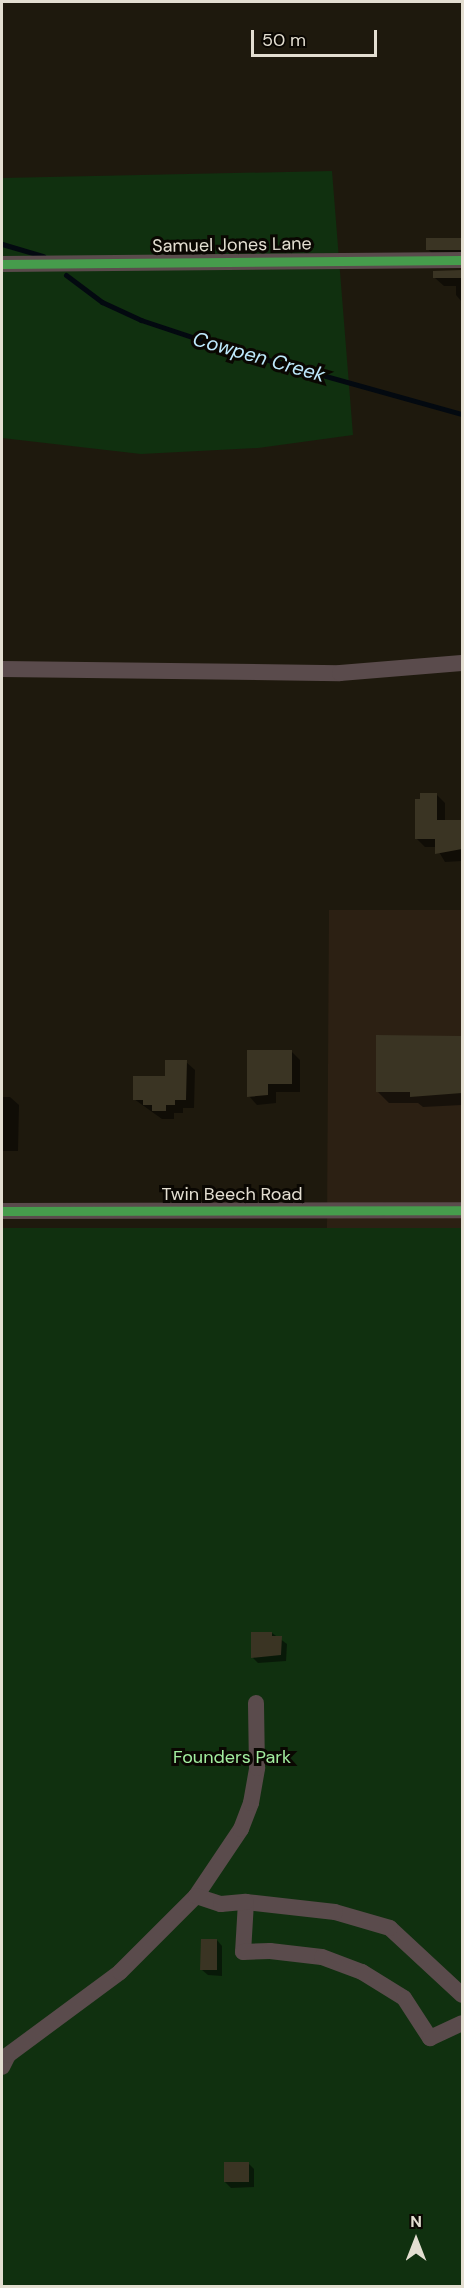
<!DOCTYPE html>
<style>
body{margin:0}
#map{position:relative;width:464px;height:2288px;overflow:hidden;background:#1e190d;font-family:"DM Sans",sans-serif}
div>[style]{position:absolute}
.commercial>*{inset:0;background:#2c2013}
.green>*{inset:0;background:#10300f}
.shadow>*{inset:0;background:#0007}
.stream>*{height:5px;margin:-2.5px;padding:0 2.5px;transform-origin:2.5px;border-radius:2.5px;background:#030910}
.building>*{inset:0;background:#3a3423}
.minor>*{height:16px;margin:-8px;padding:0 8px;transform-origin:8px;border-radius:8px;background:#5a4b4c}
.cycleway>*{height:9px;margin:-4.5px;padding:0 4.5px;transform-origin:4.5px;border-radius:4.5px;background:#469c4c}
span{translate:-50% -50%;white-space:nowrap;text-align:center;line-height:1.15;-webkit-text-stroke:6px #0a0702;paint-order:stroke}
.street-label{font-size:18px;color:#e3ded1}
.park-label{font-size:18px;color:#a3eea0}
.water-label{font-size:20px;color:#bee9fc;font-style:italic}
.frame{position:absolute;inset:0;border:3px solid #e3ded1;pointer-events:none}
.north{position:absolute;left:386px;top:2210px;width:60px;height:60px;-webkit-text-stroke:4px #0a0702;paint-order:stroke;rotate:0deg;font-size:16px;font-weight:700;line-height:24px;text-align:center;color:#e3ded1}
.north::after{content:'';display:block;margin:auto;width:21px;height:27px;background:#e3ded1;clip-path:polygon(50% 0,100% 100%,50% 72%,0 100%)}
.scale{position:absolute;left:251px;top:30px;width:126px;height:27px;box-sizing:border-box;border:3px solid #e3ded1;border-top:0;padding-left:8px;font-size:18px;line-height:21px;white-space:nowrap;color:#e3ded1;-webkit-text-stroke:4px #0a0702;paint-order:stroke}
</style>
<div id="map">
<div class="commercial">
<div style="clip-path:polygon(329px 910px,462px 910px,462px 1228px,327px 1228px)"></div>
</div>
<div class="green">
<div style="clip-path:polygon(332px 171px,353px 435px,258px 448px,141px 454px,2px 438px,2px 178px)"></div>
<div style="clip-path:polygon(2px 1228px,462px 1228px,462px 2286px,2px 2286px)"></div>
</div>
<div class="shadow">
<div style="clip-path:polygon(428px 239px,462px 239px,462px 258px,436px 258px,428px 249px)"></div>
<div style="clip-path:polygon(462px 271px,462px 302px,456px 295px,456px 286px,444px 286px,435px 278px,435px 272px)"></div>
<div style="clip-path:polygon(436px 794px,445px 803px,445px 822px,462px 822px,462px 861px,445px 862px,436px 847px,425px 847px,416px 838px)"></div>
<div style="clip-path:polygon(378px 1037px,462px 1037px,462px 1105px,423px 1107px,418px 1103px,389px 1103px,378px 1092px)"></div>
<div style="clip-path:polygon(292px 1052px,300px 1060px,300px 1092px,276px 1092px,276px 1103px,257px 1105px,249px 1096px)"></div>
<div style="clip-path:polygon(186px 1062px,195px 1070px,194px 1108px,183px 1108px,183px 1113px,174px 1113px,174px 1119px,162px 1119px,134px 1099px)"></div>
<div style="clip-path:polygon(2px 1097px,10px 1097px,19px 1105px,18px 1151px,2px 1151px)"></div>
<div style="clip-path:polygon(272px 1633px,287px 1644px,286px 1661px,258px 1663px,253px 1658px)"></div>
<div style="clip-path:polygon(217px 1940px,222px 1946px,222px 1976px,208px 1975px,202px 1970px)"></div>
<div style="clip-path:polygon(248px 2163px,254px 2169px,254px 2187px,231px 2188px,225px 2182px)"></div>
</div>
<div class="stream">
<div style="left:2px;top:244px;width:43px;rotate:16.3deg"></div>
<div style="left:66px;top:275px;width:45px;rotate:36.9deg"></div>
<div style="left:102px;top:302px;width:43px;rotate:24.8deg"></div>
<div style="left:141px;top:320px;width:89px;rotate:18.4deg"></div>
<div style="left:225px;top:348px;width:246px;rotate:15.6deg"></div>
</div>
<div class="building">
<div style="clip-path:polygon(426px 238px,462px 238px,462px 250px,426px 250px)"></div>
<div style="clip-path:polygon(462px 270px,462px 278px,433px 278px,433px 271px)"></div>
<div style="clip-path:polygon(420px 793px,437px 793px,437px 820px,462px 820px,462px 849px,435px 854px,435px 839px,415px 839px,415px 799px,420px 799px)"></div>
<div style="clip-path:polygon(376px 1035px,462px 1036px,462px 1093px,410px 1097px,410px 1092px,376px 1092px)"></div>
<div style="clip-path:polygon(247px 1050px,292px 1050px,292px 1084px,268px 1084px,268px 1095px,247px 1097px)"></div>
<div style="clip-path:polygon(165px 1060px,187px 1060px,186px 1100px,175px 1100px,175px 1105px,166px 1105px,166px 1111px,152px 1111px,152px 1105px,143px 1105px,143px 1100px,133px 1100px,133px 1076px,165px 1076px)"></div>
<div style="clip-path:polygon(251px 1632px,272px 1632px,272px 1636px,282px 1636px,281px 1655px,251px 1658px)"></div>
<div style="clip-path:polygon(201px 1939px,217px 1939px,217px 1970px,200px 1970px)"></div>
<div style="clip-path:polygon(224px 2162px,249px 2162px,249px 2182px,224px 2182px)"></div>
</div>
<div class="minor">
<div style="left:2px;top:264px;width:460px;rotate:-0.5deg"></div>
<div style="left:2px;top:669px;width:338px;rotate:0.7deg"></div>
<div style="left:340px;top:673px;width:122px;rotate:-4.7deg"></div>
<div style="left:2px;top:1211px;width:460px;rotate:-0.1deg"></div>
<div style="left:196px;top:1896px;width:81px;rotate:-56.1deg"></div>
<div style="left:241px;top:1829px;width:28px;rotate:-69deg"></div>
<div style="left:251px;top:1803px;width:36px;rotate:-80deg"></div>
<div style="left:257px;top:1768px;width:65px;rotate:-90.9deg"></div>
<div style="left:462px;top:1995px;width:98px;rotate:-137.1deg"></div>
<div style="left:390px;top:1928px;width:57px;rotate:-163.8deg"></div>
<div style="left:335px;top:1912px;width:90px;rotate:-173.6deg"></div>
<div style="left:246px;top:1902px;width:50px;rotate:93.4deg"></div>
<div style="left:243px;top:1952px;width:27px;rotate:-2deg"></div>
<div style="left:270px;top:1951px;width:52px;rotate:6.6deg"></div>
<div style="left:322px;top:1957px;width:43px;rotate:20.6deg"></div>
<div style="left:362px;top:1972px;width:49px;rotate:31.8deg"></div>
<div style="left:404px;top:1998px;width:48px;rotate:57deg"></div>
<div style="left:430px;top:2038px;width:35px;rotate:-25deg"></div>
<div style="left:2px;top:2067px;width:13px;rotate:-63deg"></div>
<div style="left:8px;top:2055px;width:139px;rotate:-36.5deg"></div>
<div style="left:120px;top:1972px;width:107px;rotate:-45deg"></div>
<div style="left:196px;top:1896px;width:26px;rotate:18deg"></div>
<div style="left:221px;top:1904px;width:25px;rotate:-5deg"></div>
</div>
<div class="cycleway">
<div style="left:2px;top:264px;width:460px;rotate:-0.5deg"></div>
<div style="left:2px;top:1211px;width:460px;rotate:-0.1deg"></div>
</div>
<div class="street-label">
<span style="left:232px;top:245px;rotate:-1deg">Samuel Jones Lane</span>
<span style="left:232px;top:1194px">Twin Beech Road</span>
</div>
<div class="park-label">
<span style="left:232px;top:1757px">Founders Park</span>
</div>
<div class="water-label">
<span style="left:259px;top:357px;rotate:16deg">Cowpen Creek</span>
</div>
<div class="frame"></div>
<div class="north">N</div>
<div class="scale">50 m</div>
</div>
